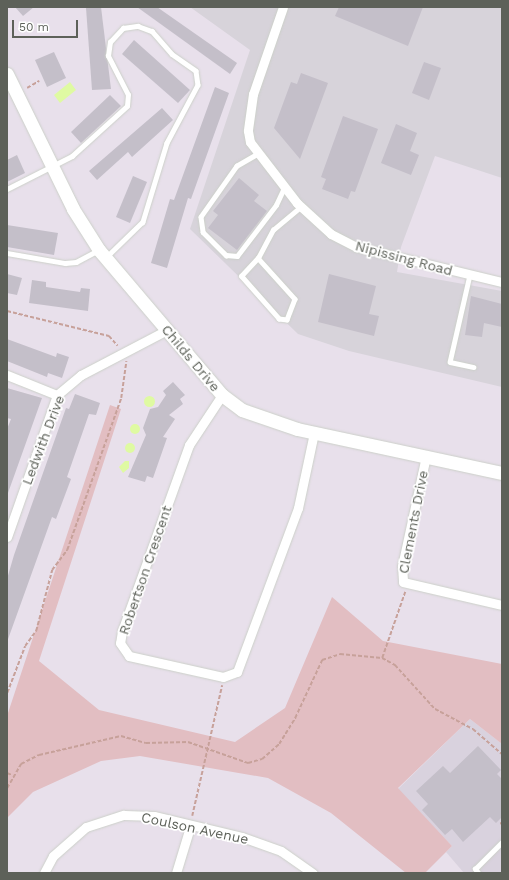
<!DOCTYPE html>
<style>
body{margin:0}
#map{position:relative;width:509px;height:880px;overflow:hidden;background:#e8e0eb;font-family:"Work Sans",sans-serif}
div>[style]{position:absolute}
.industrial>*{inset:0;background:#d7d3da}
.education>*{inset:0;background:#d9d2de}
.green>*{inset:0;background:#e2bec2}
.water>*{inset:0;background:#dffaa2}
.round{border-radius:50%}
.building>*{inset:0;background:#c4bfc9}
.path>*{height:1.5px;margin-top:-0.75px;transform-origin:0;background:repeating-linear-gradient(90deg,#c7a19a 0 4px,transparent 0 6px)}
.roads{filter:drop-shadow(0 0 1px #ccd0c9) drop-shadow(0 0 1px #ccd0c9)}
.lane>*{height:4.5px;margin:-2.25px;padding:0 2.25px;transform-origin:2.25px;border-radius:2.25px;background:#fff}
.street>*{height:9px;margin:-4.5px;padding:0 4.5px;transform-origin:4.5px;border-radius:4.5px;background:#fff}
.secondary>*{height:13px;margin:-6.5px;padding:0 6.5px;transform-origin:6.5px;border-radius:6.5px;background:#fff}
span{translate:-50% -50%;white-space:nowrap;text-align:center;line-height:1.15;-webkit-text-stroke:3.5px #fff;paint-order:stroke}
.street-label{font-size:14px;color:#5d6159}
.frame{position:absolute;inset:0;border:8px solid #5d6159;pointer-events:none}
.scale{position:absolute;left:12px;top:20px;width:66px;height:18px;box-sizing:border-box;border:2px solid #5d6159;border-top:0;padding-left:5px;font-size:12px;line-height:14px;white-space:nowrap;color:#5d6159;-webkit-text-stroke:3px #fff;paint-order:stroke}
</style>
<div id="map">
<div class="industrial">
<div style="clip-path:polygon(190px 7px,502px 7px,502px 178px,435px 156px,401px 247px,397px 272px,502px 291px,502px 387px,349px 351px,298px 334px,190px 229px,250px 50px)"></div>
</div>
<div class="education">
<div style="clip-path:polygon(470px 719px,502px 744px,502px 873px,464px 873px,446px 852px,452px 846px,398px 789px)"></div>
</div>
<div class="green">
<div style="clip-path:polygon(110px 405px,121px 409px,39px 661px,99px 710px,235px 742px,285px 708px,332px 597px,383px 641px,502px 664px,502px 744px,470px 719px,398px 788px,452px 846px,425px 873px,406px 873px,331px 813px,268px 778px,140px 756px,101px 761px,33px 792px,7px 818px,7px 716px)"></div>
</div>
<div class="water">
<div style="clip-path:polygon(70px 82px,76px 90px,60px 103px,54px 95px)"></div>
<div class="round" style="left:143.5px;top:395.5px;width:11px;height:11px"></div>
<div class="round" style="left:130px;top:424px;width:10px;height:10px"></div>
<div class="round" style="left:125px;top:443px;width:10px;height:10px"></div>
<div style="clip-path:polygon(125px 461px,129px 461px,129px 468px,123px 473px,119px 467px)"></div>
</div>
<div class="building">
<div style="clip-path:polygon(15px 7px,34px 7px,23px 16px)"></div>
<div style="clip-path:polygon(93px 7px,101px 7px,111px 89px,92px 90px,86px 8px)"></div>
<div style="clip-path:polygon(137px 7px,157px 7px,237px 63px,230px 74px)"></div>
<div style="clip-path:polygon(339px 7px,423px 7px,408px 46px,335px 16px)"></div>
<div style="clip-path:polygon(134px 40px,190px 90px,178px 103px,122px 54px)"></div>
<div style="clip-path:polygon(54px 52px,66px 78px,47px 87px,35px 60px)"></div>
<div style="clip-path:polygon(424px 62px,441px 68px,429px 100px,412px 93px)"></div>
<div style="clip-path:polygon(301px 73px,328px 83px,300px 159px,274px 128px,291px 82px,297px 84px)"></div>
<div style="clip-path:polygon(215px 87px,229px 93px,191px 199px,188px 198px,167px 268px,151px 263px,170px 199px,174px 200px)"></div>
<div style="clip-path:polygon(110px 95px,121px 106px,81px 143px,71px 132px)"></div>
<div style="clip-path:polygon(162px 108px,173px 120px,132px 157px,128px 152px,97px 180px,89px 171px)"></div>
<div style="clip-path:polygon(343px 116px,378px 129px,355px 192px,351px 191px,348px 199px,322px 189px,326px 179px,321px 177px)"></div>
<div style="clip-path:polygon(396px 124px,417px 133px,410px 151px,419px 155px,411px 175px,381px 163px)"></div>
<div style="clip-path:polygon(17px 155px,25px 173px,7px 182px,7px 160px)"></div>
<div style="clip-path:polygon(133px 176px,147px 182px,130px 223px,116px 217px)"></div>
<div style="clip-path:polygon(239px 178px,259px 195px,254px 201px,267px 211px,237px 250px,208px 228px,218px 215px,213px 211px)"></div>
<div style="clip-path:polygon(7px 225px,58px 233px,54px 255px,7px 247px)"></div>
<div style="clip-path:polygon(7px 274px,22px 278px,17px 295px,7px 293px)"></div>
<div style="clip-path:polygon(329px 274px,376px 286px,369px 314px,379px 316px,374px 336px,318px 322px)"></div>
<div style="clip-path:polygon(32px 280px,46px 282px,46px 287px,80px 292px,81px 288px,90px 289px,88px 311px,29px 303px)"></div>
<div style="clip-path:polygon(471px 296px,502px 304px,502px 327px,484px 323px,482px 337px,465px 335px)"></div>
<div style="clip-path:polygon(7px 339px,56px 357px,57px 353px,69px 357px,62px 378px,48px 373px,47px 377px,7px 361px)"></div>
<div style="clip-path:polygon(173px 382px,185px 395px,180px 399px,183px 404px,169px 415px,175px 419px,163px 437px,167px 438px,153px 478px,147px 476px,145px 482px,128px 477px,146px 435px,143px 428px,150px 409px,158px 407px,166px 395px,163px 391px)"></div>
<div style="clip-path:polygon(7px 388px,42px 398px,8px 493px,7px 429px,11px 419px,7px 418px)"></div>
<div style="clip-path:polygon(75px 394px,100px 403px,96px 415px,89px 414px,67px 477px,71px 479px,56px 519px,52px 517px,7px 642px,7px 579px,14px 555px,66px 408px,69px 409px)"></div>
<div style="clip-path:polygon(478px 746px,501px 770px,497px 774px,502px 779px,502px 817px,496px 823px,490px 817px,463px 842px,452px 829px,445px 835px,422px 810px,428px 804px,416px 791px,443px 766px,450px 773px)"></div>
</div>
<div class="path">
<div style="left:27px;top:88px;width:14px;rotate:-30deg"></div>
<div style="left:7px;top:311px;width:105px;rotate:13.8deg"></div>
<div style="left:109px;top:336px;width:13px;rotate:48deg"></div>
<div style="left:382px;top:658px;width:70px;rotate:-70.8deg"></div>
<div style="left:7px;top:693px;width:50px;rotate:-69deg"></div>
<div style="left:25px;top:646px;width:19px;rotate:-54deg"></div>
<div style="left:36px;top:631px;width:63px;rotate:-75.3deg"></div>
<div style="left:52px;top:570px;width:25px;rotate:-53deg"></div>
<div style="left:67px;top:550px;width:161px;rotate:-70.4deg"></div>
<div style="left:121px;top:398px;width:37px;rotate:-82deg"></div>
<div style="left:7px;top:773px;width:5px;rotate:22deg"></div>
<div style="left:7px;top:788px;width:28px;rotate:-60deg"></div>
<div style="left:21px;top:764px;width:20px;rotate:-27deg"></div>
<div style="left:39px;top:755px;width:84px;rotate:-13deg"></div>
<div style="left:121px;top:736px;width:26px;rotate:16deg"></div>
<div style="left:146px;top:743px;width:42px;rotate:-1.4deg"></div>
<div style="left:188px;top:742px;width:64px;rotate:19.3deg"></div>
<div style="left:248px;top:763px;width:15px;rotate:-16deg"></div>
<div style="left:262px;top:759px;width:23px;rotate:-41deg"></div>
<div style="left:279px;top:744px;width:31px;rotate:-58deg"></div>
<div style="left:295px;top:718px;width:64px;rotate:-65deg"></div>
<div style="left:322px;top:660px;width:19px;rotate:-18deg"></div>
<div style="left:340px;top:654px;width:42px;rotate:5.4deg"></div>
<div style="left:382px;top:658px;width:15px;rotate:28deg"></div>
<div style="left:395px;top:665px;width:59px;rotate:47.7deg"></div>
<div style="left:435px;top:709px;width:43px;rotate:27.8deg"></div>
<div style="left:473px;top:729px;width:38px;rotate:41deg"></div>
<div style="left:192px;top:816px;width:134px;rotate:-77.1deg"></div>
<div style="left:500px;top:823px;width:2px;rotate:27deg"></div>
</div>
<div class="roads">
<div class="lane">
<div style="left:258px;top:154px;width:24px;rotate:150deg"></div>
<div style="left:237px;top:166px;width:62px;rotate:125.2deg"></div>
<div style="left:201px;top:217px;width:15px;rotate:82deg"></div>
<div style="left:203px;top:232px;width:33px;rotate:45deg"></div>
<div style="left:226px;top:255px;width:11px;rotate:5deg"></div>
<div style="left:237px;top:256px;width:64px;rotate:-52.6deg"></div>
<div style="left:276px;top:205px;width:19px;rotate:-65deg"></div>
<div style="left:7px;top:189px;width:73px;rotate:-26.9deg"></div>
<div style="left:72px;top:156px;width:74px;rotate:-42.3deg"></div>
<div style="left:127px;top:106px;width:11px;rotate:-85deg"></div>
<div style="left:128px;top:95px;width:44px;rotate:-117.1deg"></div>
<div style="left:108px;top:56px;width:14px;rotate:-82deg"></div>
<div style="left:110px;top:42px;width:19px;rotate:-47deg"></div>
<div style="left:123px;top:28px;width:15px;rotate:-8deg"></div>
<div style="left:138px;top:26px;width:15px;rotate:20deg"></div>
<div style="left:152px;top:31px;width:30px;rotate:49deg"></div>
<div style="left:172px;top:54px;width:29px;rotate:35deg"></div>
<div style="left:196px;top:71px;width:14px;rotate:82deg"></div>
<div style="left:198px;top:85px;width:66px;rotate:118.1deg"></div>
<div style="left:167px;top:143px;width:83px;rotate:106.9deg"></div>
<div style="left:143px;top:222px;width:50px;rotate:135.8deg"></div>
<div style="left:7px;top:253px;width:59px;rotate:9.8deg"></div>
<div style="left:65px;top:263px;width:11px;rotate:-5deg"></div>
<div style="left:76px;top:262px;width:24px;rotate:-28deg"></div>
<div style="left:258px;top:258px;width:55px;rotate:47.9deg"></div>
<div style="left:295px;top:299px;width:22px;rotate:111deg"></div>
<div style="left:287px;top:320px;width:8px;rotate:-173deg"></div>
<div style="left:279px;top:319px;width:57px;rotate:-131.5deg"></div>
<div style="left:241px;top:276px;width:25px;rotate:-47deg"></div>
<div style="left:258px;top:258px;width:32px;rotate:-62deg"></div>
<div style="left:273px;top:230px;width:35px;rotate:-40deg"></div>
<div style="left:470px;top:275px;width:89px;rotate:102.9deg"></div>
<div style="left:450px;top:362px;width:24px;rotate:12deg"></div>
<div style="left:478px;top:873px;width:5px;rotate:-127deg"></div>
<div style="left:475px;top:869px;width:38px;rotate:-45deg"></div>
</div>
<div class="street">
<div style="left:283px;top:7px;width:92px;rotate:109deg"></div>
<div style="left:253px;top:94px;width:37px;rotate:98deg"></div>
<div style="left:248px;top:131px;width:11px;rotate:80deg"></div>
<div style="left:250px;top:142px;width:77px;rotate:52.4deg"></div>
<div style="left:297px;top:203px;width:46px;rotate:42.4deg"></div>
<div style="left:331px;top:234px;width:29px;rotate:27deg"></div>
<div style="left:357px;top:247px;width:149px;rotate:13.6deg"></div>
<div style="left:7px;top:375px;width:54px;rotate:21.8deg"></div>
<div style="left:222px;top:395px;width:60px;rotate:123.4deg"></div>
<div style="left:189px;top:445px;width:198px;rotate:109.8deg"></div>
<div style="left:122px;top:631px;width:12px;rotate:99deg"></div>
<div style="left:120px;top:643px;width:16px;rotate:55deg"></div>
<div style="left:129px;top:656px;width:96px;rotate:12.6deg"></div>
<div style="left:223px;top:677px;width:15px;rotate:-20deg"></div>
<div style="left:237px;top:672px;width:175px;rotate:-69.6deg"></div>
<div style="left:298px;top:508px;width:77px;rotate:-78deg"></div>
<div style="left:426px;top:456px;width:113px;rotate:102.3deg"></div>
<div style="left:402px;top:566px;width:16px;rotate:86deg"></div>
<div style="left:403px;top:582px;width:102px;rotate:13.1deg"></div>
<div style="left:7px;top:537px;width:151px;rotate:-70.6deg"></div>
<div style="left:57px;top:395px;width:31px;rotate:-40deg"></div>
<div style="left:81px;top:375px;width:97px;rotate:-27.6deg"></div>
<div style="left:44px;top:873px;width:19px;rotate:-62deg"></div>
<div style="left:53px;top:856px;width:44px;rotate:-41.3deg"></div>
<div style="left:86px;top:827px;width:40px;rotate:-18deg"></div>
<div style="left:124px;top:815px;width:30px;rotate:2deg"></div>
<div style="left:154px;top:816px;width:90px;rotate:13.4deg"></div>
<div style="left:242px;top:837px;width:41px;rotate:19.7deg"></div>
<div style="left:281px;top:851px;width:39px;rotate:35deg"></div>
<div style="left:176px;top:873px;width:48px;rotate:-73.1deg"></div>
</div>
<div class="secondary">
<div style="left:7px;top:74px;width:150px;rotate:63.9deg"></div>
<div style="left:73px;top:209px;width:49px;rotate:57.6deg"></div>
<div style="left:99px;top:250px;width:190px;rotate:49.7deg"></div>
<div style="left:222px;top:395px;width:25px;rotate:37deg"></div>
<div style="left:242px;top:410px;width:58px;rotate:19.1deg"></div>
<div style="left:297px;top:429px;width:210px;rotate:12.1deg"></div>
</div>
</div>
<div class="street-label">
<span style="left:404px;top:258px;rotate:15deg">Nipissing Road</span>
<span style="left:191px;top:358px;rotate:50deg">Childs Drive</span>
<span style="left:43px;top:440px;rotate:-69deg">Ledwith Drive</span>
<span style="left:413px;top:522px;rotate:-79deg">Clements Drive</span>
<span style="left:145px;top:570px;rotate:-71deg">Robertson Crescent</span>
<span style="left:195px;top:828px;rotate:12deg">Coulson Avenue</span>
</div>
<div class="frame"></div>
<div class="scale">50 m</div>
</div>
